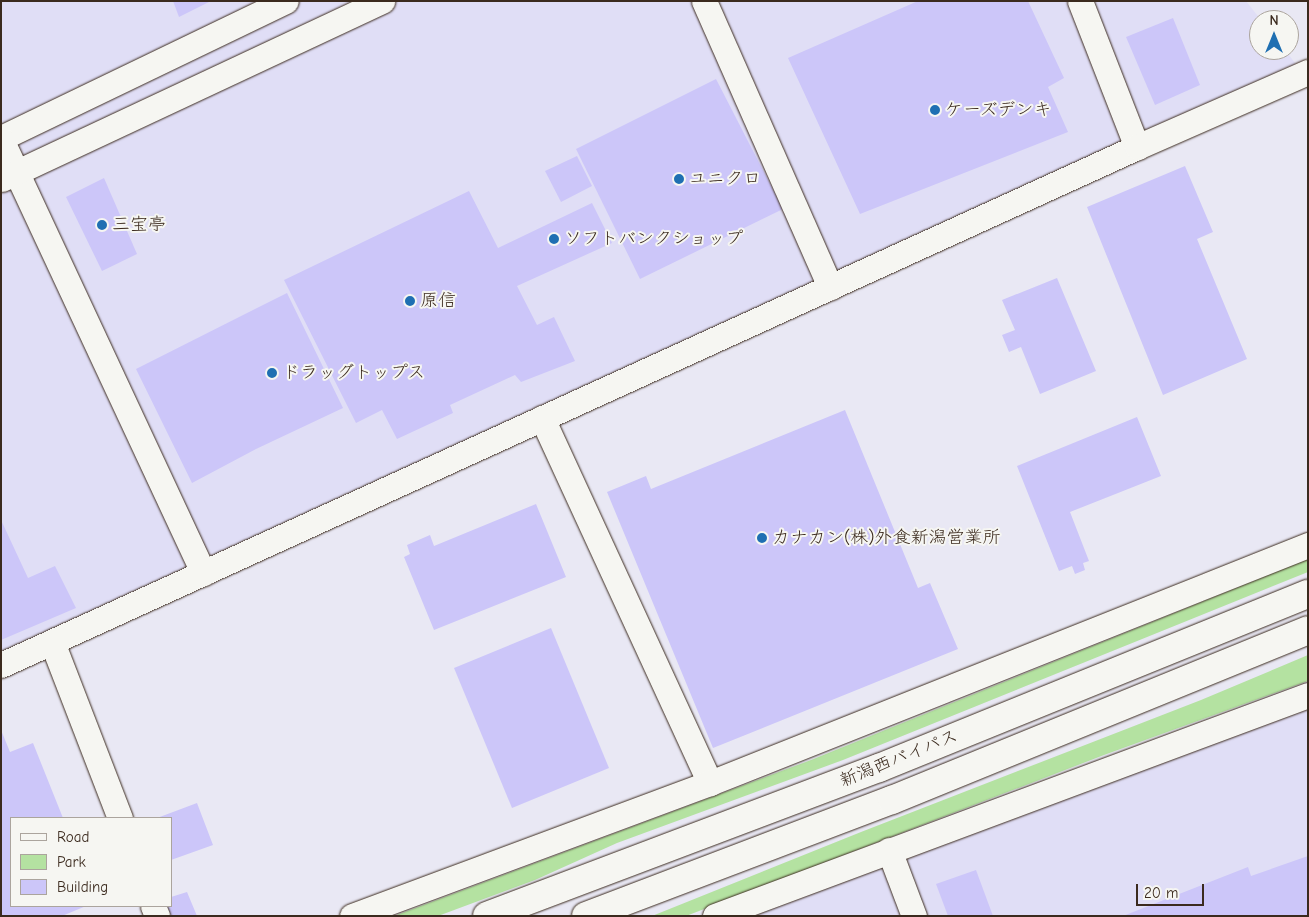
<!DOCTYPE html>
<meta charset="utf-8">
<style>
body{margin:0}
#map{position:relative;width:1309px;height:917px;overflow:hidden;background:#e9e8f4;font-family:"Comic Neue","Klee One",sans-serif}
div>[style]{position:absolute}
.built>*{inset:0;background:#e0def6}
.green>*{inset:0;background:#b4e2a1}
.building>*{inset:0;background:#ccc6f9}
.roads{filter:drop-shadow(0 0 1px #3b2a1e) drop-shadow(0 0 1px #3b2a1e)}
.minor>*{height:25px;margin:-12.5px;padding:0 12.5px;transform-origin:12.5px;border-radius:12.5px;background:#f6f6f2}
.highway>*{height:28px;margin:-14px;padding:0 14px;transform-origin:14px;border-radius:14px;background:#f6f6f2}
.dots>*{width:14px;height:14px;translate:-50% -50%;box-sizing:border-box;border:2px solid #f6f6f2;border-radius:50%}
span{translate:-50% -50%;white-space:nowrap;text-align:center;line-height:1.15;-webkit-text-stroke:4px #f6f6f2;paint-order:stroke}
.poi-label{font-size:18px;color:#3b2a1e}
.left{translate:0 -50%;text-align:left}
.street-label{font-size:18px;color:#3b2a1e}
.frame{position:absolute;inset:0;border:2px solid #3b2a1e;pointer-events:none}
.legend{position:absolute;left:10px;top:817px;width:162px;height:90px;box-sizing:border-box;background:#f6f6f2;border:1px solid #aba49d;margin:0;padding:6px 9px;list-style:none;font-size:15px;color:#3b2a1e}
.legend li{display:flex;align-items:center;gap:10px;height:25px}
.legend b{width:25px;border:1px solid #aba49d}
.north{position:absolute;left:1249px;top:10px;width:50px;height:50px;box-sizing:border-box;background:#f6f6f2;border:1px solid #aba49d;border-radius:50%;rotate:0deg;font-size:14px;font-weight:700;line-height:20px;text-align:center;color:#3b2a1e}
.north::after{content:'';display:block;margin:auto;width:18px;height:22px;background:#1f6fb2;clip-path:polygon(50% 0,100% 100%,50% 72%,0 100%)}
.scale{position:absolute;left:1136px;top:884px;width:68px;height:22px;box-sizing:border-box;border:2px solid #3b2a1e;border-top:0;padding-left:6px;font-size:15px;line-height:18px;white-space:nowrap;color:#3b2a1e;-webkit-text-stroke:4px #f6f6f2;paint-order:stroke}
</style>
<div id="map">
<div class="built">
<div style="clip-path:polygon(1px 1px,1246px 1px,1261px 20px,1259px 20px,1259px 50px,1285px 50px,1299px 68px,1px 655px)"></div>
<div style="clip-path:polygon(1308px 693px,1308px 916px,715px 916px)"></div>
</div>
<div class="green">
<div style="clip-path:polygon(1308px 559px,1308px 572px,843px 760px,617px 843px,535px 880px,438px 916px,394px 916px,811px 760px)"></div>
<div style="clip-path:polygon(1308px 655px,1308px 681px,1104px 755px,686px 916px,652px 916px,861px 832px,1201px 700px)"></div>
</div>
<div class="building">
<div style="clip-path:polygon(173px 1px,211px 1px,179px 17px)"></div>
<div style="clip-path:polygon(918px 1px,1028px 1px,1064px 78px,1048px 87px,1068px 132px,860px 214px,788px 58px)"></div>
<div style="clip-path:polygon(1173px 18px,1200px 85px,1155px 105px,1126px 37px)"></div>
<div style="clip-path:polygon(716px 79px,783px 209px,640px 279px,576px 149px)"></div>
<div style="clip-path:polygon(577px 156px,592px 186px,561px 202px,545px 171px)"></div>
<div style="clip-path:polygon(1185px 166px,1213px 232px,1197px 239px,1247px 359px,1163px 395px,1087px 207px)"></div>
<div style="clip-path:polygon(104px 178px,137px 254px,102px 271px,66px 197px)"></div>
<div style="clip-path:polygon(469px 191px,498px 248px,592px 203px,612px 243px,517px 286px,537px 325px,554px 317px,575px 361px,521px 382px,515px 375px,450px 405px,453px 413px,397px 439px,382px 410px,356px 423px,284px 280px)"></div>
<div style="clip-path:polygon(1057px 278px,1096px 371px,1040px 394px,1021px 347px,1009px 352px,1002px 335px,1015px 330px,1002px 300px)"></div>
<div style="clip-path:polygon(287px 293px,343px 408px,256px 449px,192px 483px,136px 369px)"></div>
<div style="clip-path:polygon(845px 410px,918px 588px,930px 583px,958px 649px,713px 748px,607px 492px,646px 476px,651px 489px)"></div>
<div style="clip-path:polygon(1137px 417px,1161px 476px,1070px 512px,1089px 561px,1083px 563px,1085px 570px,1075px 574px,1072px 566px,1059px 571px,1017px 466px)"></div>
<div style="clip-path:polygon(536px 504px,566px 577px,434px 630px,404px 557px,410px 554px,407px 545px,430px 535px,434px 546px)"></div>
<div style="clip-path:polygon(1px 520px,28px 578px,55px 566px,76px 608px,1px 640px)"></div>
<div style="clip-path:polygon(551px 628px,609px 768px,512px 808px,454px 668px)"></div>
<div style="clip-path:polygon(1px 730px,10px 752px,33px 743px,63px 818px,11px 818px,11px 906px,86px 906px,62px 916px,1px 916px)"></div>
<div style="clip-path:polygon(197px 803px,213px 845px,171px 860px,171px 818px,157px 818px)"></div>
<div style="clip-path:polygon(1308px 856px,1308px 916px,1123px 916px,1248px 867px,1251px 876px)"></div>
<div style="clip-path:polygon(976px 870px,993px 916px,948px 916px,936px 884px)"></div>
<div style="clip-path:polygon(187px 892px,197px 916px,171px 916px,167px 906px,171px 906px,171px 897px)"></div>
</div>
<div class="roads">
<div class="minor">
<div style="left:704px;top:1px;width:313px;rotate:66.2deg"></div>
<div style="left:1080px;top:1px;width:157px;rotate:68.7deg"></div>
<div style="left:1px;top:138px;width:316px;rotate:-25.7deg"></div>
<div style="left:1px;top:139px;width:479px;rotate:65deg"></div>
<div style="left:2px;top:179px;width:420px;rotate:-25.1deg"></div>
<div style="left:542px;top:418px;width:402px;rotate:65.3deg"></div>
<div style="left:52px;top:642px;width:189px;rotate:68.9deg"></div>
<div style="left:1px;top:665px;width:1249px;rotate:-24.51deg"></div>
<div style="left:1137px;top:147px;width:187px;rotate:-23.7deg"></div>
<div style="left:889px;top:850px;width:71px;rotate:69.3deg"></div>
<div style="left:153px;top:906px;width:11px;rotate:68deg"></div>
<div style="left:352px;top:916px;width:382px;rotate:-20.4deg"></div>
<div style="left:710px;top:783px;width:644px;rotate:-21.7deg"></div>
<div style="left:715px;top:916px;width:633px;rotate:-20.44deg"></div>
</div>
<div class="highway">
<div style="left:487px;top:916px;width:419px;rotate:-20.7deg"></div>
<div style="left:879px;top:768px;width:463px;rotate:-22.1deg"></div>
<div style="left:586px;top:916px;width:327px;rotate:-20.8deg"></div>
<div style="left:892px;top:800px;width:449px;rotate:-22.2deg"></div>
</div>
</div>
<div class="dots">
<div style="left:935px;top:110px;background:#1f6fb2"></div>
<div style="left:679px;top:179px;background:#1f6fb2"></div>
<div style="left:102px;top:225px;background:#1f6fb2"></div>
<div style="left:554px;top:239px;background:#1f6fb2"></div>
<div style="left:410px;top:301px;background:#1f6fb2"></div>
<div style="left:272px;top:373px;background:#1f6fb2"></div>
<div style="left:762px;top:538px;background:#1f6fb2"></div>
</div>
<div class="poi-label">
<span class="left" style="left:945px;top:110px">ケーズデンキ</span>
<span class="left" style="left:689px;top:179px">ユニクロ</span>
<span class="left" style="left:112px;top:225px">三宝亭</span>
<span class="left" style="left:564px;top:239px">ソフトバンクショップ</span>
<span class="left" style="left:420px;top:301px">原信</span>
<span class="left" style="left:282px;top:373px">ドラッグトップス</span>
<span class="left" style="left:772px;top:538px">カナカン(株)外食新潟営業所</span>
</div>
<div class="street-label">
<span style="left:899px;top:759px;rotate:-22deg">新潟西バイパス</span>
</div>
<div class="frame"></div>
<ul class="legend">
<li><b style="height:6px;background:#f6f6f2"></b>Road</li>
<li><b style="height:14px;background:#b4e2a1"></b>Park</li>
<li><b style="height:14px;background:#ccc6f9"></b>Building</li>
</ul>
<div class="north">N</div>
<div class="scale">20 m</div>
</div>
